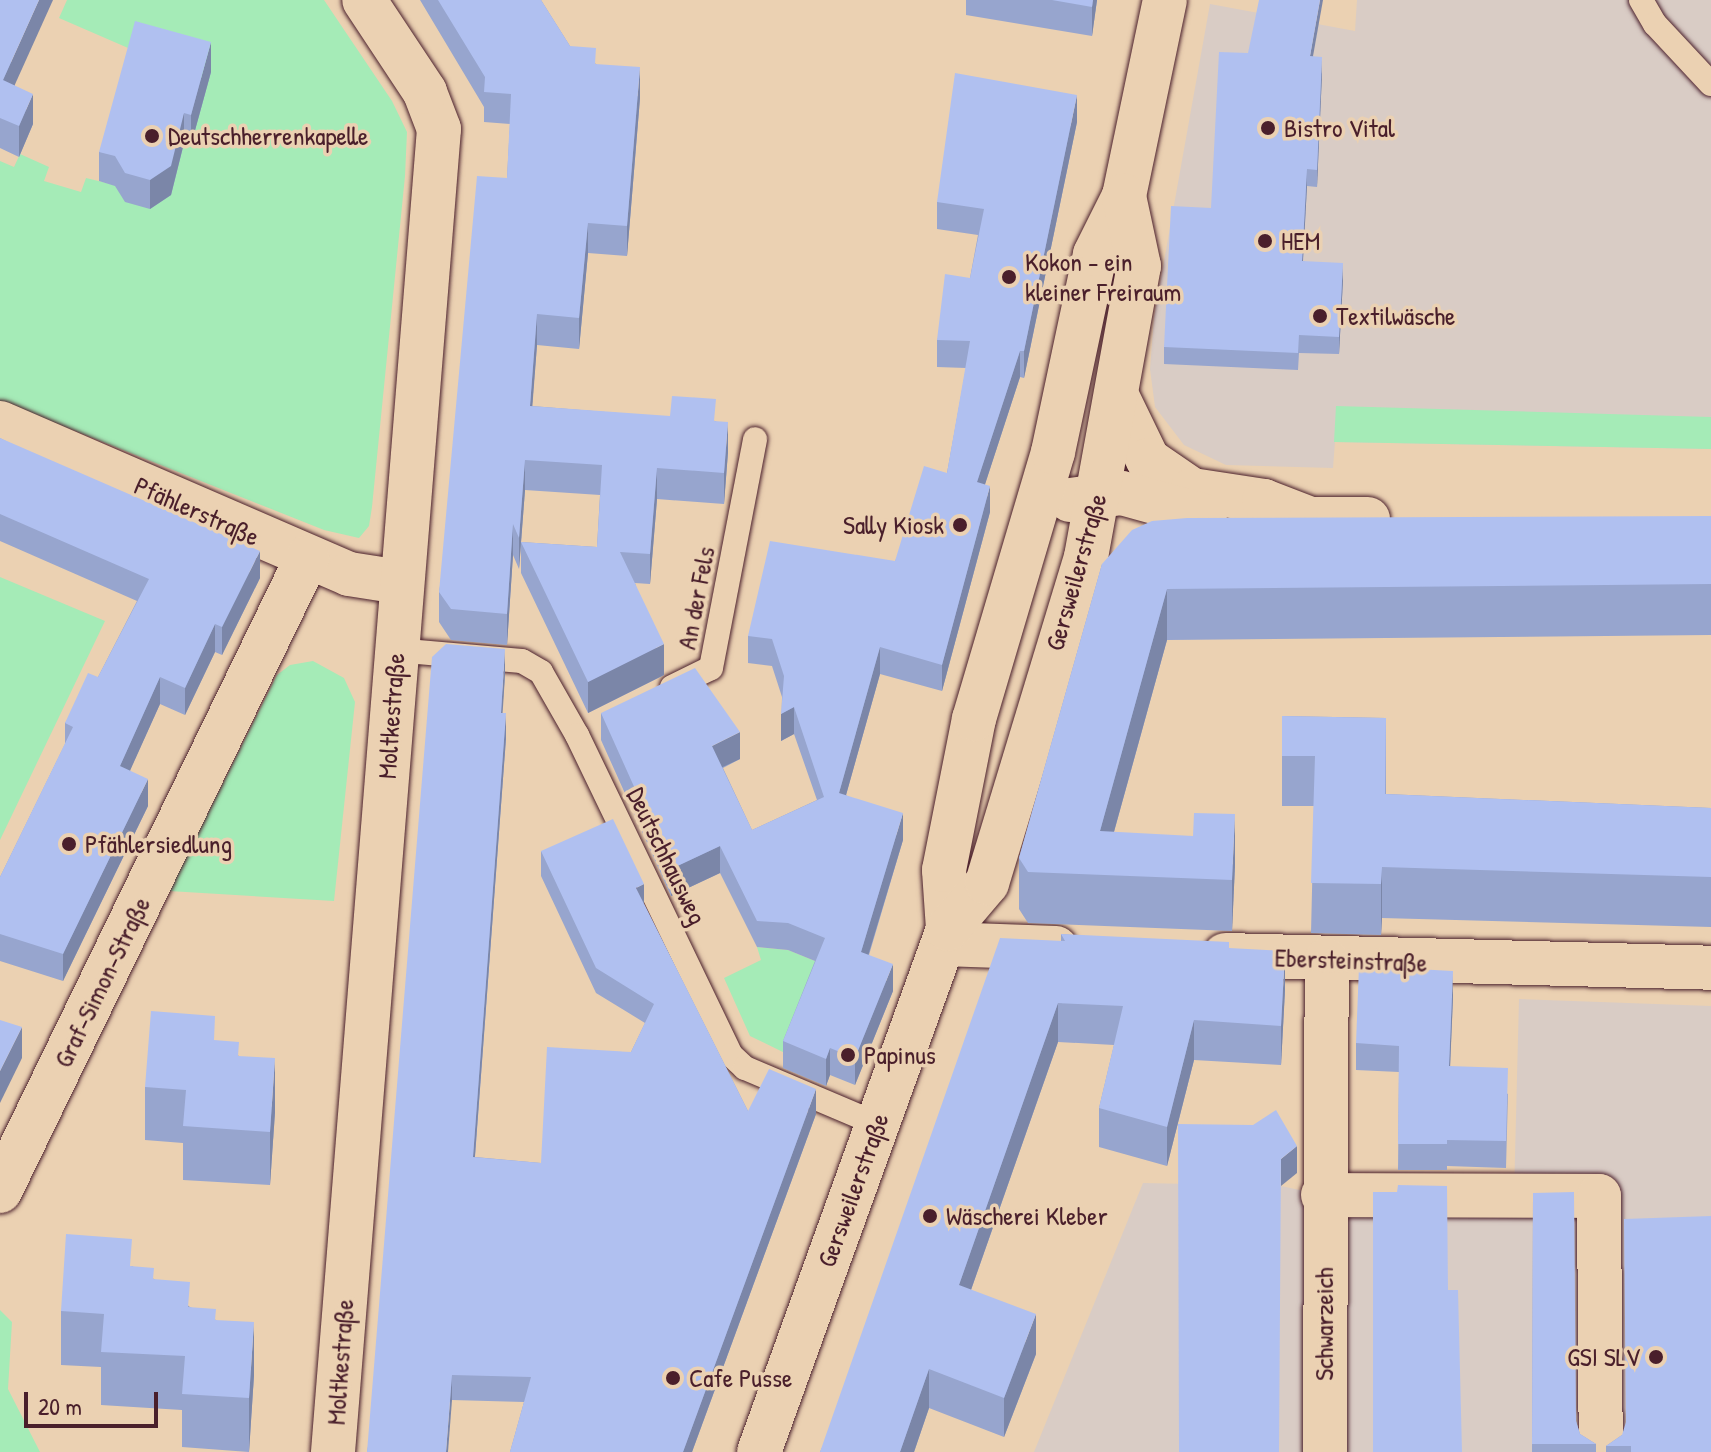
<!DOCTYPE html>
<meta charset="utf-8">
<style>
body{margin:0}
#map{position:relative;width:1711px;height:1452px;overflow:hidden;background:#ebd1b2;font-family:"Patrick Hand",sans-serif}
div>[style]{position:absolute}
.built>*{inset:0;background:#d9ccc5}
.green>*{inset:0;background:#a5ebb7}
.roads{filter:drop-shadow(0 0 2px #4a1f2b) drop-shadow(0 0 2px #4a1f2b)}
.lane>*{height:24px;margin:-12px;padding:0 12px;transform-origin:12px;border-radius:12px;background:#ebd1b2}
.street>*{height:44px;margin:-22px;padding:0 22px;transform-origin:22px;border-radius:22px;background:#ebd1b2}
.secondary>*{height:44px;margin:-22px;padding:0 22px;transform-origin:22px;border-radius:22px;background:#ebd1b2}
.wall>*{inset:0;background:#97a5ce}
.shaded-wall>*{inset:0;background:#7b86a8}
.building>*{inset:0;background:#b0c0f0}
.dots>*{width:22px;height:22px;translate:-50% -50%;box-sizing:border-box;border:4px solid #ebd1b2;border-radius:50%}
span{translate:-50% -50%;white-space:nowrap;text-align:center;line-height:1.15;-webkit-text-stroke:7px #ebd1b2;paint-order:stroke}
.poi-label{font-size:26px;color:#4a1f2b}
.left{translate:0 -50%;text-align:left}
.right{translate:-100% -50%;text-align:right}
.street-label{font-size:26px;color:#4a1f2b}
.scale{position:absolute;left:24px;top:1392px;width:134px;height:36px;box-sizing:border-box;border:4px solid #4a1f2b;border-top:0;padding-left:10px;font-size:24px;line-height:28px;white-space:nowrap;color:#4a1f2b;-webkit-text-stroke:6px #ebd1b2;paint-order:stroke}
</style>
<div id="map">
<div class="built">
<div style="clip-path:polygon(1357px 0,1711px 0,1711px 449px,1335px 442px,1333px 468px,1226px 465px,1184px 445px,1155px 407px,1150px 369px,1154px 317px,1210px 4px,1355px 31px)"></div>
<div style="clip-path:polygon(1519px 999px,1711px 1006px,1711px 1452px,1034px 1452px,1143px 1183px,1281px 1186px,1323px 1195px,1514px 1195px)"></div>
</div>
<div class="green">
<div style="clip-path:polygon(67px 0,324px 0,392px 101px,407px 132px,405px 176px,372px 507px,369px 526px,359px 538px,324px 530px,0 401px,0 161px,14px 167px,20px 154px,49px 167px,44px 181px,81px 192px,86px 178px,115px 185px,135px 51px,59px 18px)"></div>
<div style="clip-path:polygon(1336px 406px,1711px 417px,1711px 449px,1334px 442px)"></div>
<div style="clip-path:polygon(0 577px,105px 621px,0 840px)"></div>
<div style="clip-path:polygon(313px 661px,344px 678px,355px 702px,334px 901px,169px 891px,277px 675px,290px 665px)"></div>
<div style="clip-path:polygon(757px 947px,788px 950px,825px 965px,789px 1055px,750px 1036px,724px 978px,761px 960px)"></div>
<div style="clip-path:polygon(0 1310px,12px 1322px,8px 1389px,40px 1452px,0 1452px)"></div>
</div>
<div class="roads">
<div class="lane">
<div style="left:1641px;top:0;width:28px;rotate:60deg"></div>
<div style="left:1655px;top:24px;width:82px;rotate:47deg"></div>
<div style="left:395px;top:650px;width:127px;rotate:5deg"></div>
<div style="left:522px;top:661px;width:22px;rotate:30deg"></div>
<div style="left:541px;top:672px;width:73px;rotate:60.3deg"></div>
<div style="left:577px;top:735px;width:355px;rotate:64.3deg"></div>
<div style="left:731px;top:1055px;width:19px;rotate:43deg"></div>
<div style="left:745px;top:1068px;width:143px;rotate:23deg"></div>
<div style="left:672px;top:687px;width:43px;rotate:-26deg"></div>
<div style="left:711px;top:668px;width:233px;rotate:-79.1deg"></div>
</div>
<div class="street">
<div style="left:0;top:423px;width:380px;rotate:23.4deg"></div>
<div style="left:349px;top:574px;width:52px;rotate:8.9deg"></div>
<div style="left:943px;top:944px;width:113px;rotate:2deg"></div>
<div style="left:1225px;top:955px;width:486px;rotate:1.5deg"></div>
<div style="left:0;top:1191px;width:704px;rotate:-64.13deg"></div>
<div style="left:1323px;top:1195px;width:276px;rotate:0.2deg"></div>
<div style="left:1599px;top:1196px;width:256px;rotate:89.6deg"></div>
<div style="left:1325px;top:1452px;width:492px;rotate:-89.8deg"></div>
</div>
<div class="secondary">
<div style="left:1117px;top:396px;width:71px;rotate:64.2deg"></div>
<div style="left:1148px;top:460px;width:53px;rotate:34.3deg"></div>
<div style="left:1192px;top:490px;width:73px;rotate:8.7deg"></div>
<div style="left:1264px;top:501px;width:50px;rotate:21deg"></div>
<div style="left:1311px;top:519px;width:57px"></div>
<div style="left:1070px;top:500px;width:52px;rotate:-7.7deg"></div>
<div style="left:1122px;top:493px;width:86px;rotate:15.5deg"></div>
<div style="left:948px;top:929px;width:59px;rotate:-93.9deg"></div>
<div style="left:944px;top:870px;width:154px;rotate:-78.8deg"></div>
<div style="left:974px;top:719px;width:278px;rotate:-73.5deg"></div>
<div style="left:1053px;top:452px;width:202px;rotate:-78deg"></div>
<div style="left:1095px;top:254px;width:65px;rotate:-63.4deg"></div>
<div style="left:1124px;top:196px;width:200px;rotate:-78.2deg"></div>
<div style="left:333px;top:1452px;width:1327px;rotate:-85.42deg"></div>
<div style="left:439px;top:129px;width:40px;rotate:-111deg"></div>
<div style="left:425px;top:92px;width:110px;rotate:-123.5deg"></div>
<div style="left:759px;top:1452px;width:556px;rotate:-70.13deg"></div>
<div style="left:948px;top:929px;width:60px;rotate:-49.7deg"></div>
<div style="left:987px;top:883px;width:341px;rotate:-73.1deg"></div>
<div style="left:1086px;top:557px;width:296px;rotate:-79.7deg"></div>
<div style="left:1139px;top:266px;width:72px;rotate:-102.1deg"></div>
</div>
</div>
<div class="wall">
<div style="clip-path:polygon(0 0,15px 86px,33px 124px,19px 157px,0 148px)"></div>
<div style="clip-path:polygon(evenodd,420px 0,541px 0,570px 46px,596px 64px,640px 98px,627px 256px,588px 253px,579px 349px,537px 345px,532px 406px,716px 421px,728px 452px,724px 504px,657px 499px,650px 584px,635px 583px,664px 675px,588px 713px,521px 573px,521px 545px,519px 569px,513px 555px,507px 645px,451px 640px,439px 622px,439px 592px,507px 178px,510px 124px,484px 122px,484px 107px,420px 0,525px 490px,600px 495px,597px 547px,521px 542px,525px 490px)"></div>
<div style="clip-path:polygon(966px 0,1097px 0,1092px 36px,966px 15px)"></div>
<div style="clip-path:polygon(1313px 56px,1322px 74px,1317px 187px,1307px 186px,1303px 261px,1343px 280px,1339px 354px,1299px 353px,1298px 370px,1164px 364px,1164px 347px,1211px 208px)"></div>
<div style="clip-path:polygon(211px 72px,191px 145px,184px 143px,171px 195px,150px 209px,125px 202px,115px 186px,99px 181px,99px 152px)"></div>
<div style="clip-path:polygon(1077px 122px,1024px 378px,1020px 377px,985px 484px,990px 512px,942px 691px,880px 674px,846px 795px,903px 840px,869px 955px,893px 991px,855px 1085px,830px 1075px,826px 1086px,783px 1068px,783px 1041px,815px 961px,788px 950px,757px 947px,720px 873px,671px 896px,601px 740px,601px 713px,740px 759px,723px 768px,752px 830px,817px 800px,794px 734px,781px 741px,782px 697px,772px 666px,748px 663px,748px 636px,895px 561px,947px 473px,966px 368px,937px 367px,937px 340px,970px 278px,978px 235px,937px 229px,937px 202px)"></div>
<div style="clip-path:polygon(0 438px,260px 578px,222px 655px,215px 652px,185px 715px,160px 704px,130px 770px,148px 806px,63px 981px,0 961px,0 877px,65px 744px,65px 723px,98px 677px,137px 601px,0 541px)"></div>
<div style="clip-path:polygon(1711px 516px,1711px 635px,1167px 640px,1114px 832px,1235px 865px,1232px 931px,1028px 923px,1019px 909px,1019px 858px,1102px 564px)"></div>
<div style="clip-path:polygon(505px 675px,502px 713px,506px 738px,475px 1157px,541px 1163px,631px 1052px,645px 1023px,596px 993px,541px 876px,541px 851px,644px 904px,748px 1111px,816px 1114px,692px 1452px,510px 1452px,524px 1402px,452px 1400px,367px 1452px)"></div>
<div style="clip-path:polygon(1282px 716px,1386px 718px,1386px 794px,1711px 808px,1711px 927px,1382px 918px,1381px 935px,1311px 933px,1314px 806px,1282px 806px)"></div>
<div style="clip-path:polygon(1061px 934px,1229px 948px,1285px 990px,1281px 1065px,1194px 1060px,1167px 1166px,1099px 1147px,1099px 1108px,1114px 1045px,1058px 1042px,971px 1290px,1036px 1354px,1004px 1437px,929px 1408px,914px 1452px,820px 1452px,1061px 941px)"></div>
<div style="clip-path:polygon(1453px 997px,1450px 1066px,1508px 1094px,1506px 1168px,1447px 1166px,1447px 1170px,1398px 1170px,1399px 1072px,1356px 1070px,1356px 1043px)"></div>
<div style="clip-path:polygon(215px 1041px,239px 1056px,275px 1112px,270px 1185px,183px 1180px,183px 1143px,145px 1140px,145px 1087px)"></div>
<div style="clip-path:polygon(1533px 1193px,1576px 1421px,1580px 1434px,1596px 1444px,1596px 1452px,1532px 1452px)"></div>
<div style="clip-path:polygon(132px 1266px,154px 1279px,190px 1307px,216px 1320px,254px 1375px,249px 1452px,182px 1447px,182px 1410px,101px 1405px,101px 1367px,61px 1365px,61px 1311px)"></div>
<div style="clip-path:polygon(1622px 1435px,1711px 1452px,1606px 1452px,1606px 1446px)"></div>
</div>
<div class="shaded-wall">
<div style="clip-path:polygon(39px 0,53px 0,3px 111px,3px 80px)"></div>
<div style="clip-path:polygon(1093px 0,1097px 0,1092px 36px,1092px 7px)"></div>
<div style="clip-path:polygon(1320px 0,1323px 0,1310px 73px,1310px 56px)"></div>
<div style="clip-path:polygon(211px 42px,211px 72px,191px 145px,191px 115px)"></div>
<div style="clip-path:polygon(1322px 57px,1322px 74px,1317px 187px,1317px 170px)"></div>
<div style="clip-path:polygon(640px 67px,640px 98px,627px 256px,627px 226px)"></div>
<div style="clip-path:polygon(33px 94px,33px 124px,19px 157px,19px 126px)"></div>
<div style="clip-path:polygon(1077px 95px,1077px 122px,1024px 378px,1024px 351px)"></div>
<div style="clip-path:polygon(184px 113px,184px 143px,171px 195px,150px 209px,150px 180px)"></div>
<div style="clip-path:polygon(1307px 169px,1307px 186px,1302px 278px,1302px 261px)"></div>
<div style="clip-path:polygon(588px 223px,588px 253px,579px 349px,579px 318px)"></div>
<div style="clip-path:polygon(1343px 263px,1343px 280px,1339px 354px,1339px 337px)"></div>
<div style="clip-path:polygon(537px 314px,537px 345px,530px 437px,530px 406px)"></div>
<div style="clip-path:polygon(1020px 351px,1020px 377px,977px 509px,977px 482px)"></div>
<div style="clip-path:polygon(728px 422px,728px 452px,724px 504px,724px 473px)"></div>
<div style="clip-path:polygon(525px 460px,525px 490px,519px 569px,519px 538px)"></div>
<div style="clip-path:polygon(657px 468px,657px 499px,650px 584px,650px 554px)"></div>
<div style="clip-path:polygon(990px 486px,990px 512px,942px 691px,942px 665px)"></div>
<div style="clip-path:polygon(513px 524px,513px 555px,507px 645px,507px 614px)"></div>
<div style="clip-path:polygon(260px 551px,260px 578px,222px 655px,222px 627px)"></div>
<div style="clip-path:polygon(1167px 589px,1167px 640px,1102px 875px,1100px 831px)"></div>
<div style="clip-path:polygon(215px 624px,215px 652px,185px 715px,185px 688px)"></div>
<div style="clip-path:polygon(664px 644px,664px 675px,588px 713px,588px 682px)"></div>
<div style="clip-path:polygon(880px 647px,880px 674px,839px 820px,839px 793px)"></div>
<div style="clip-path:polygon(505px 649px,505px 675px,501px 738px,501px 713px)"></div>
<div style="clip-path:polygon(160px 677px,160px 704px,120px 793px,120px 766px)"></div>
<div style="clip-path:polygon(794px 707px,794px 734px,781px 741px,781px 714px)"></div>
<div style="clip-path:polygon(506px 713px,506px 738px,473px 1182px,473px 1157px)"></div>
<div style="clip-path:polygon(740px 732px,740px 759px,712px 772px,712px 746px)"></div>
<div style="clip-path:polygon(148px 779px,148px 806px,63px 981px,63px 954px)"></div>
<div style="clip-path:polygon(903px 813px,903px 840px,861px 979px,861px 952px)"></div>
<div style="clip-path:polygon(1235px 814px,1235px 865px,1232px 931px,1232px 880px)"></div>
<div style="clip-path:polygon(720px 846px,720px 873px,671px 896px,671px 869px)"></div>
<div style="clip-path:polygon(1382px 867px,1382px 918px,1381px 935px,1381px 884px)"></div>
<div style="clip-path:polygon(644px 884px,644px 909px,636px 888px)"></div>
<div style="clip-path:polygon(1285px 951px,1285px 990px,1281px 1065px,1281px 1026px)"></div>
<div style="clip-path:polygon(893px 964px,893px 991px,855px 1085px,855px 1058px)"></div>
<div style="clip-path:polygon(1453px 971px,1453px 997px,1449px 1093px,1449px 1066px)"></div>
<div style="clip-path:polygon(1058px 1003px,1058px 1042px,959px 1324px,959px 1285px)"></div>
<div style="clip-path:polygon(1194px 1020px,1194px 1060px,1167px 1166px,1167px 1127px)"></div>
<div style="clip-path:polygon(22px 1027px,22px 1058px,0 1103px,0 1071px)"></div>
<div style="clip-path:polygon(830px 1048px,830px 1075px,826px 1086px,826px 1059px)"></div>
<div style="clip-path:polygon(275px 1058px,275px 1112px,270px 1185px,270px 1132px)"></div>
<div style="clip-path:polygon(816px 1089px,816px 1114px,692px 1452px,683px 1452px)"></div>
<div style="clip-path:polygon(1297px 1146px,1297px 1173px,1281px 1186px,1281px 1159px)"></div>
<div style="clip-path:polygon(1036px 1314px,1036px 1354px,1004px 1437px,1004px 1398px)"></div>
<div style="clip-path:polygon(254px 1322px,254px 1375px,249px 1452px,249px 1398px)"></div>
<div style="clip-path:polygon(929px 1369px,929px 1408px,914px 1452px,900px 1452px)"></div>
<div style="clip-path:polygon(452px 1375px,452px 1400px,448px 1452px,446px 1452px)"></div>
</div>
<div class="building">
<div style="clip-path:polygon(0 0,39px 0,3px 80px,33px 94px,19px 126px,0 118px)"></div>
<div style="clip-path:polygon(438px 0,541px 0,570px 46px,596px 48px,595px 64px,640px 67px,627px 226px,588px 223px,579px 318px,537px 314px,530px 406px,670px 416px,672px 396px,716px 399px,714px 421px,728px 422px,724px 473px,657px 468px,650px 554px,620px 552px,664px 644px,588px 682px,521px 542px,597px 547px,602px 465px,525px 460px,519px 538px,513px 524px,507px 614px,451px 609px,439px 592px,477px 176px,507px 178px,511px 94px,484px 92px,485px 77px)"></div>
<div style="clip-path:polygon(1052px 0,1093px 0,1092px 7px)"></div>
<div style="clip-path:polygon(1259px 0,1320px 0,1310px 56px,1322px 57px,1317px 170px,1307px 169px,1302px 261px,1343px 263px,1339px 337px,1299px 335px,1298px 353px,1164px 347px,1171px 206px,1211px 208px,1219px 52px,1248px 53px)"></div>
<div style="clip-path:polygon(135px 21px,211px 42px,191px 115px,184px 113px,171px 166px,150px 180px,125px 173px,115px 156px,99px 152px)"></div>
<div style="clip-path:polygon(955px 73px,1077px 95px,1024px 351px,1020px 351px,977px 482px,990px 486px,942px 665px,880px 647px,839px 793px,903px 813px,861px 952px,893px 964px,855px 1058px,830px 1048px,826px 1059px,783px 1041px,825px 938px,788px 923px,757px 921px,720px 846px,671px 869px,601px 713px,695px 668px,740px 732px,712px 746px,752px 830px,824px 797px,794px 707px,781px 714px,784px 676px,772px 639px,748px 636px,770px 541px,895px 561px,924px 466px,947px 473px,970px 341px,937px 340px,945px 274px,970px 278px,984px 209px,937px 202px)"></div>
<div style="clip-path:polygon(0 438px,260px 551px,222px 627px,215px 624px,185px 688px,160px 677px,120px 766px,148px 779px,63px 954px,0 934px,0 877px,73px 727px,65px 723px,88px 673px,98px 677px,149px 579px,0 514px)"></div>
<div style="clip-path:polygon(1711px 516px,1711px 584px,1167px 589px,1100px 831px,1193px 836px,1194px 813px,1235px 814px,1232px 880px,1028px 872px,1019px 858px,1102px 564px,1132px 530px,1152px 521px,1187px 518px)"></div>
<div style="clip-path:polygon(446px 644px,505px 649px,501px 713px,506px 713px,473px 1157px,541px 1163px,547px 1047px,631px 1052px,654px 1004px,596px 968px,541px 851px,613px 819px,644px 884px,636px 888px,748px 1111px,769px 1069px,816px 1089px,683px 1452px,510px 1452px,531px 1377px,452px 1375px,446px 1452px,367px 1452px,432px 657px)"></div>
<div style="clip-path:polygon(1282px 716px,1386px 718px,1385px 794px,1711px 808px,1711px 877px,1382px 867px,1381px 884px,1311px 883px,1315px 756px,1282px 756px)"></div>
<div style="clip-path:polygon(1061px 934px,1229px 942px,1229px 948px,1285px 951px,1281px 1026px,1194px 1020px,1167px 1127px,1099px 1108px,1123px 1006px,1058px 1003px,959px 1285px,1036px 1314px,1004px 1398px,929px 1369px,900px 1452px,820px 1452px,1000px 938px,1065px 941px)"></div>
<div style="clip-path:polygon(1359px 966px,1453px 971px,1449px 1066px,1508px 1068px,1506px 1141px,1447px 1140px,1447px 1144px,1398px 1144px,1399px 1046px,1356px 1043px)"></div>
<div style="clip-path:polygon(151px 1011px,215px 1016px,214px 1040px,239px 1042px,238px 1056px,275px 1058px,270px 1132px,183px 1126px,186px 1090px,145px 1087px)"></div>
<div style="clip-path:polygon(0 1020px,22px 1027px,0 1071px)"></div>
<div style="clip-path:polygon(1276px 1110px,1297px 1146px,1281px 1159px,1279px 1452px,1179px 1452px,1178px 1124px,1253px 1125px)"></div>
<div style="clip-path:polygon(1398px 1185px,1447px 1186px,1448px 1290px,1458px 1290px,1462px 1452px,1373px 1452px,1373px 1192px,1397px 1192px)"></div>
<div style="clip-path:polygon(1574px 1192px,1576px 1421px,1580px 1434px,1596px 1444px,1532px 1444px,1533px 1193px)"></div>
<div style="clip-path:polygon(1711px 1216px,1711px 1452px,1631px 1452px,1631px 1446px,1606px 1446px,1622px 1435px,1626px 1422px,1624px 1219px)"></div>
<div style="clip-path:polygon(66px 1234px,132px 1239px,130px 1266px,154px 1268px,153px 1279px,190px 1282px,188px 1307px,216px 1309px,215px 1320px,254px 1322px,249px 1398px,182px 1394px,185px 1356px,101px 1352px,104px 1314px,61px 1311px)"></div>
</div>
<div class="dots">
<div style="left:1268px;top:128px;background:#4a1f2b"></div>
<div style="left:152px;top:136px;background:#4a1f2b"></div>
<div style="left:1265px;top:241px;background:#4a1f2b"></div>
<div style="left:1009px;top:277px;background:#4a1f2b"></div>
<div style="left:1320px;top:316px;background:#4a1f2b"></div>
<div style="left:960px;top:525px;background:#4a1f2b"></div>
<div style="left:69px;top:844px;background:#4a1f2b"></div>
<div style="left:848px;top:1055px;background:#4a1f2b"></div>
<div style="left:930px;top:1216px;background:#4a1f2b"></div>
<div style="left:1656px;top:1357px;background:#4a1f2b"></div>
<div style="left:673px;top:1378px;background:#4a1f2b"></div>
</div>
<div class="poi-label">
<span class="left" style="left:1284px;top:128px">Bistro Vital</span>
<span class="left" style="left:168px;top:136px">Deutschherrenkapelle</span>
<span class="left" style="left:1281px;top:241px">HEM</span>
<span class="left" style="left:1025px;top:277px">Kokon - ein<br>kleiner Freiraum</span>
<span class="left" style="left:1336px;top:316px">Textilwäsche</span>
<span class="right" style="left:944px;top:525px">Sally Kiosk</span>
<span class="left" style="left:85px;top:844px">Pfählersiedlung</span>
<span class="left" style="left:864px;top:1055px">Papinus</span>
<span class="left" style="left:946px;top:1216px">Wäscherei Kleber</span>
<span class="right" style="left:1640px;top:1357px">GSI SLV</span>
<span class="left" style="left:689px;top:1378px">Cafe Pusse</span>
</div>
<div class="street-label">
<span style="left:197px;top:511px;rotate:24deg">Pfählerstraße</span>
<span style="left:1076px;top:572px;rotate:-74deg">Gersweilerstraße</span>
<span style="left:696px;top:598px;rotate:-79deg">An der Fels</span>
<span style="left:391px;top:716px;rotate:-86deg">Moltkestraße</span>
<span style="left:667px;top:856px;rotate:64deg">Deutschhausweg</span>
<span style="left:1351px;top:960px;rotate:2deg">Ebersteinstraße</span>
<span style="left:102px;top:982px;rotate:-64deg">Graf-Simon-Straße</span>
<span style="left:853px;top:1190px;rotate:-70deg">Gersweilerstraße</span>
<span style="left:1324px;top:1324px;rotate:-90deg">Schwarzeich</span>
<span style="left:340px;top:1362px;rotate:-86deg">Moltkestraße</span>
</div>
<div class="scale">20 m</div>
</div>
